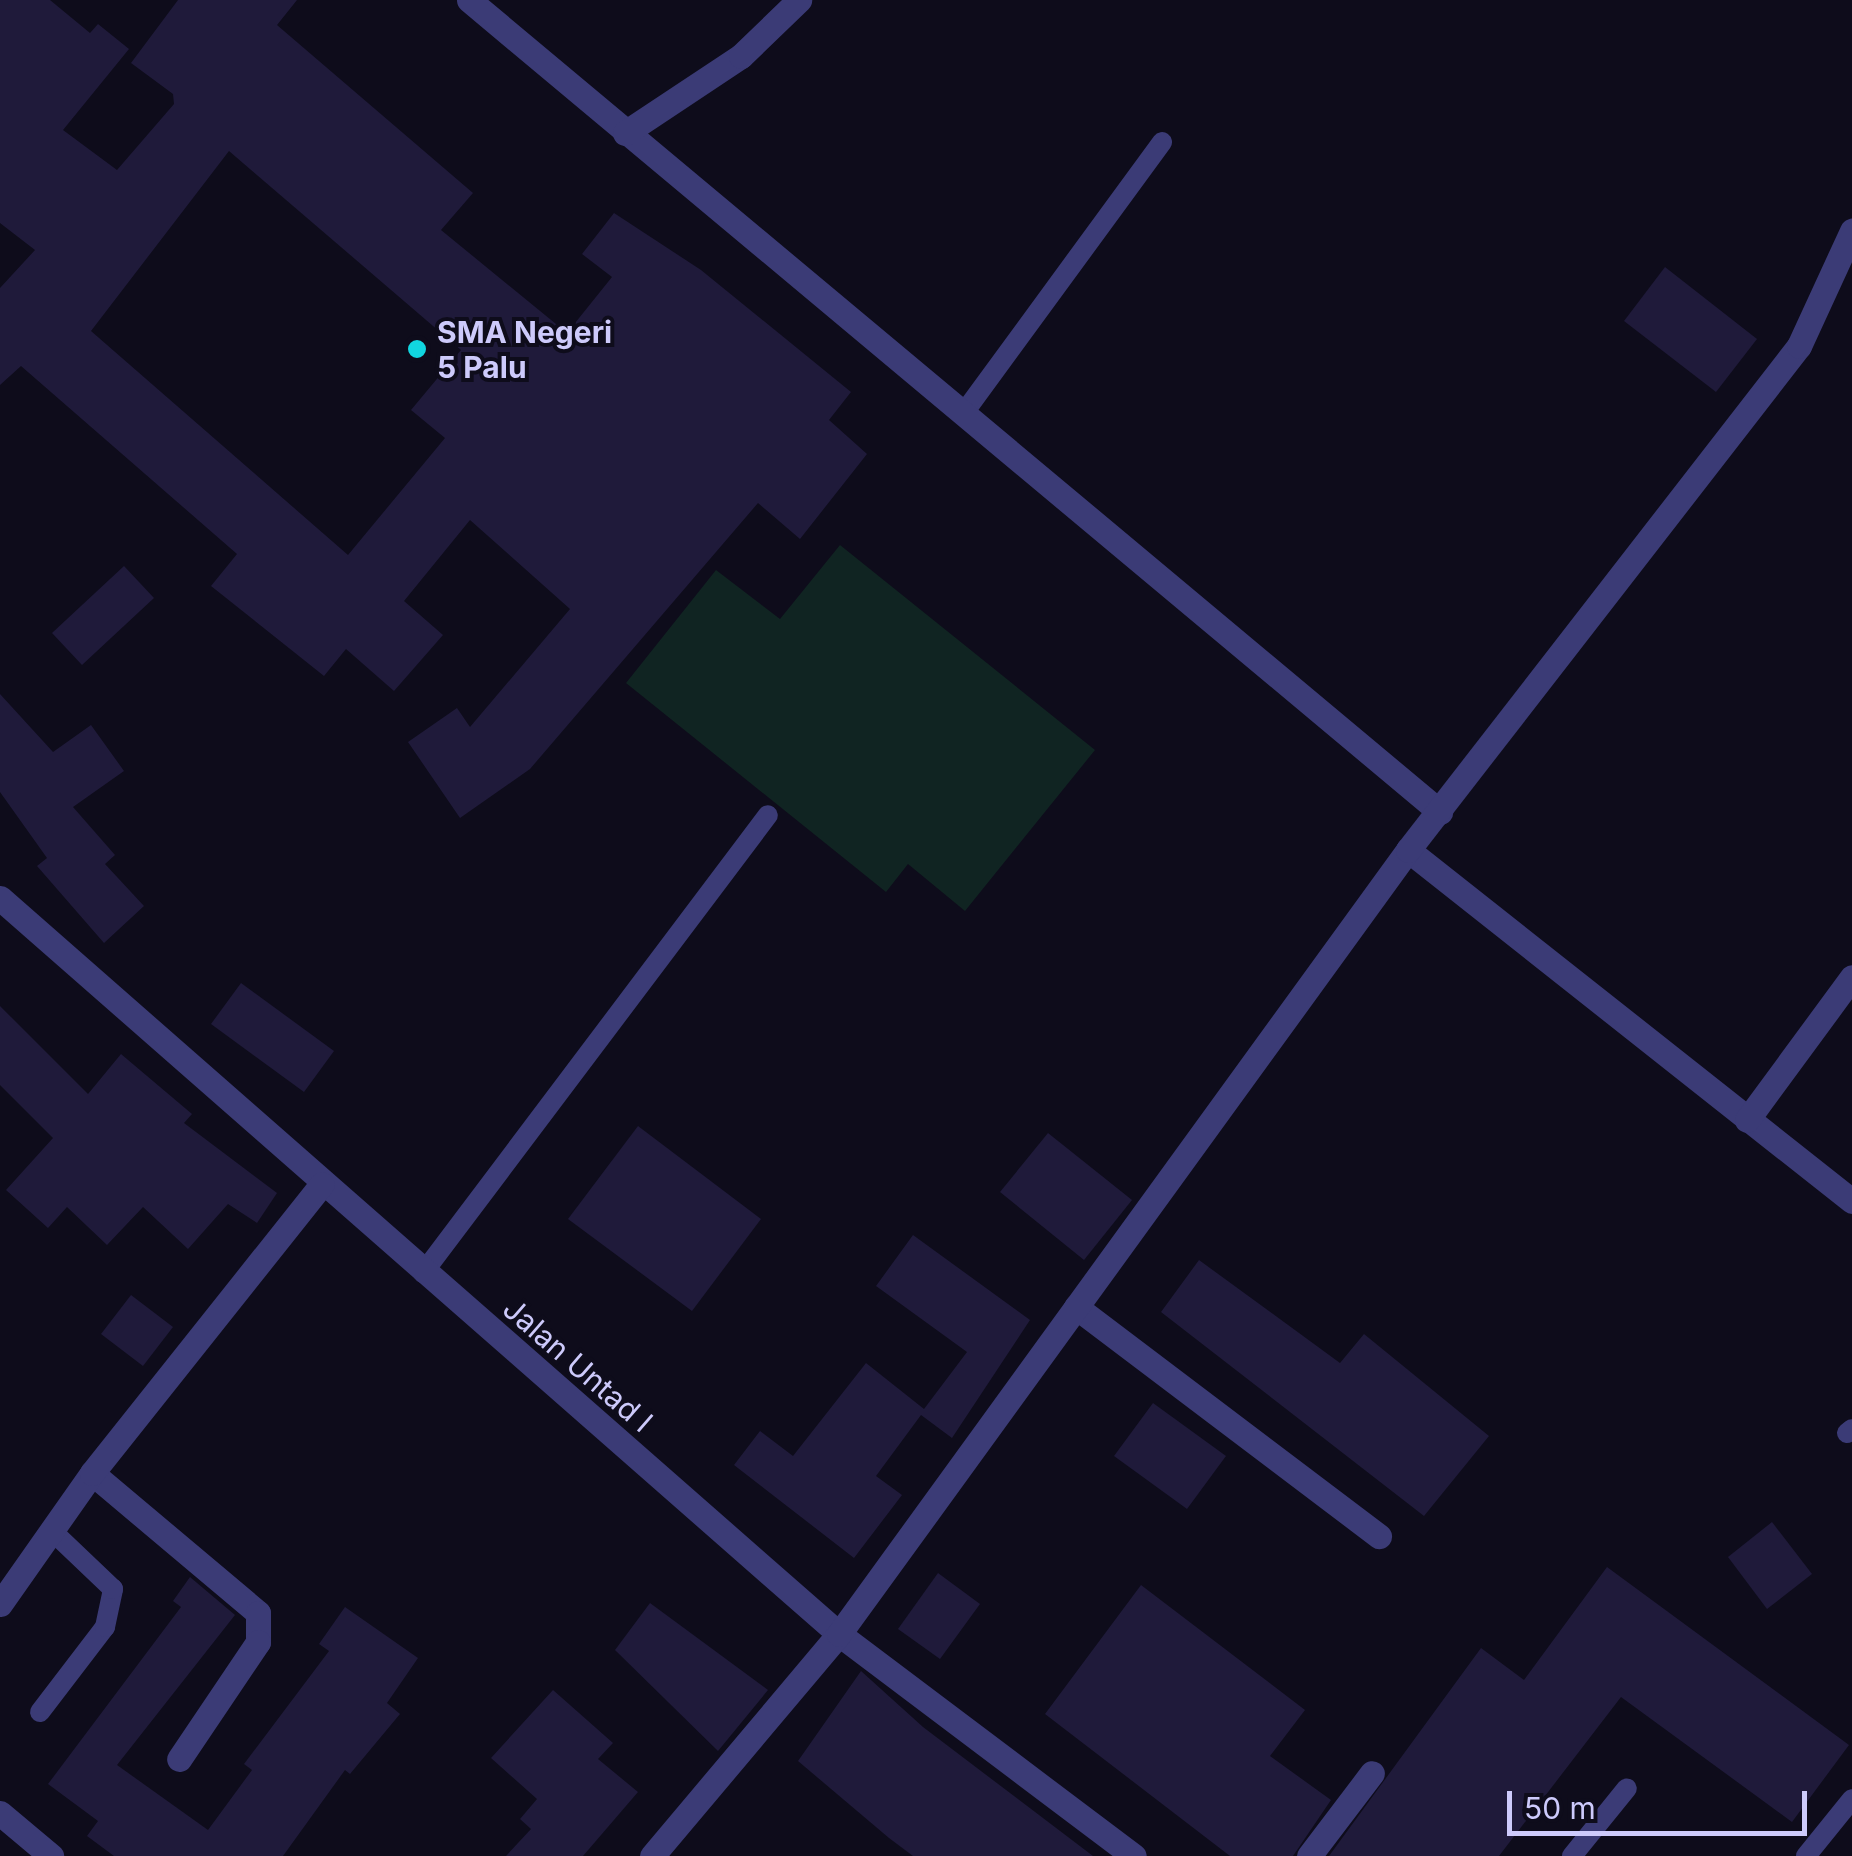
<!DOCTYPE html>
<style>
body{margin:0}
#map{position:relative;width:1852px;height:1856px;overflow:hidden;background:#0e0c1b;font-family:Inter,sans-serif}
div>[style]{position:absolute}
.green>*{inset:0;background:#102422}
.building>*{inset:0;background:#1f1a3a}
.service>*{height:20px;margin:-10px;padding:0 10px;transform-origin:10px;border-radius:10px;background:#3b3b76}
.minor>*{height:25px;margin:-12.5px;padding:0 12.5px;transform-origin:12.5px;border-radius:12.5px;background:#3b3b76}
.dots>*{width:28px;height:28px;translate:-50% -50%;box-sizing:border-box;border:5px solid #0e0c1b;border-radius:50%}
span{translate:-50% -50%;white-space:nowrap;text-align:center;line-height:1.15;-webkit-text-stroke:8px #0e0c1b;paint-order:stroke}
.poi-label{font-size:30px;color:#cdcafb;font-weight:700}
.left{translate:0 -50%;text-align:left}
.street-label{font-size:30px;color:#cdcafb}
.scale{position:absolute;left:1507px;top:1791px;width:300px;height:45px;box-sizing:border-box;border:5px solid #cdcafb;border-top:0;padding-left:12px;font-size:30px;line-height:35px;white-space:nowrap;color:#cdcafb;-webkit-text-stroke:8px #0e0c1b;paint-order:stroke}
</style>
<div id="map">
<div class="green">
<div style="clip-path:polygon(840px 545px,1095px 750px,965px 911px,908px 864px,886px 892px,626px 683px,716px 570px,780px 619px)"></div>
</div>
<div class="building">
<div style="clip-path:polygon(evenodd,0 0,50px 0,90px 33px,98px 24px,129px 49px,63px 130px,117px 170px,174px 104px,173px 94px,131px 63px,178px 0,297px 0,277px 25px,473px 193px,441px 230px,567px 333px,612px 277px,582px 254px,614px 213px,701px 270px,851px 392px,829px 420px,867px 454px,800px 539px,758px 503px,530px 769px,460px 818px,408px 742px,457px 708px,470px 727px,570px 609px,470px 520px,404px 601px,443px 635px,394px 691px,346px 649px,324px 676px,211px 586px,237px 554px,21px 366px,0 385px,0 288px,35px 250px,0 223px,0 0,229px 151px,461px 350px,411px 410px,445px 438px,348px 555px,91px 331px,229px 151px)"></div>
<div style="clip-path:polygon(1665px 267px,1757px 339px,1716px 392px,1624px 321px)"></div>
<div style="clip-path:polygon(124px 566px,154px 598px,82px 665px,52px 633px)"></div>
<div style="clip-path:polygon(0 694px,53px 752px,91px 725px,124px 771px,73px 807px,115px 855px,105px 864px,144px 906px,104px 943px,37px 866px,47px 858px,0 792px)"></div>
<div style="clip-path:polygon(241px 983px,334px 1051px,304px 1092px,211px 1024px)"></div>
<div style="clip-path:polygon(0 1006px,88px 1094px,121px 1054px,192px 1114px,184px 1123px,277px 1193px,257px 1223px,228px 1204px,188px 1249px,143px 1207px,107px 1245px,67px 1207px,48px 1228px,6px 1190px,53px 1138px,0 1085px)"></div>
<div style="clip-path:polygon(638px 1126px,761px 1219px,692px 1311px,568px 1219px)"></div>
<div style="clip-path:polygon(1048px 1133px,1132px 1200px,1084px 1260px,1000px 1192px)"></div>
<div style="clip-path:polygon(913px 1235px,1030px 1320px,952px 1438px,921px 1415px,876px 1476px,902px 1495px,854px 1558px,734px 1465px,760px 1431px,793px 1456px,866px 1363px,924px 1409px,967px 1352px,876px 1286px)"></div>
<div style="clip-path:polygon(1199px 1260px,1340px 1363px,1364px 1334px,1489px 1436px,1424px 1516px,1161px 1312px)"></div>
<div style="clip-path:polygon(131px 1295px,173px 1327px,143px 1366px,101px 1334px)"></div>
<div style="clip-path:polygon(1153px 1403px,1226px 1456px,1187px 1509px,1114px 1456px)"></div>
<div style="clip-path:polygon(1772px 1522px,1812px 1574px,1767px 1609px,1728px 1557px)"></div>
<div style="clip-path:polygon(1607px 1567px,1849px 1745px,1792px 1822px,1621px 1697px,1499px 1856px,1329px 1856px,1481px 1648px,1524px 1680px)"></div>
<div style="clip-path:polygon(938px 1573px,980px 1604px,940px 1659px,898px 1629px)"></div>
<div style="clip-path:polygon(190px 1577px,235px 1615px,117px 1765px,208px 1830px,252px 1770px,244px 1764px,329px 1651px,319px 1644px,345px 1607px,418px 1658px,387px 1703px,400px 1714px,350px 1774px,345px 1770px,283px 1856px,114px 1856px,87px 1836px,98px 1821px,48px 1784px,181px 1607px,173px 1601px)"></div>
<div style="clip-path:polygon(1141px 1585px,1305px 1710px,1270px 1756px,1331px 1800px,1293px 1856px,1230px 1856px,1045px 1714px)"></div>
<div style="clip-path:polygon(650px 1603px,768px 1690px,718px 1751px,615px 1650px)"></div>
<div style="clip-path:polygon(861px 1671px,923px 1727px,1093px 1856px,913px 1856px,889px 1838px,798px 1761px)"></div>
<div style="clip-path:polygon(553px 1690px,613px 1743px,598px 1759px,638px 1792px,583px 1856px,506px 1856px,531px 1829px,520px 1819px,537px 1799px,491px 1758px)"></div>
</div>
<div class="service">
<div style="left:963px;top:414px;width:337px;rotate:-53.8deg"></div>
<div style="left:423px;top:1273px;width:573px;rotate:-53.01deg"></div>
<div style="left:1847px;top:1433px;width:6px;rotate:-39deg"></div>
<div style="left:40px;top:1712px;width:107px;rotate:-52.6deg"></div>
<div style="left:105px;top:1627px;width:39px;rotate:-78deg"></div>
<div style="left:113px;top:1589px;width:84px;rotate:-136.4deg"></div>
<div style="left:1572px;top:1856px;width:87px;rotate:-51deg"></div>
<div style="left:1806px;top:1856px;width:73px;rotate:-51.1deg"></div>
</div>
<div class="minor">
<div style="left:469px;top:0;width:1266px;rotate:39.9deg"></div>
<div style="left:625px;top:133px;width:139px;rotate:-33.6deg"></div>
<div style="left:741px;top:56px;width:81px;rotate:-44deg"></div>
<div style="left:1408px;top:850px;width:566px;rotate:38.33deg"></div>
<div style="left:0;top:898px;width:1116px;rotate:41.26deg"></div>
<div style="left:839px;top:1634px;width:369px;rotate:37deg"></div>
<div style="left:1747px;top:1120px;width:177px;rotate:-53.7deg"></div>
<div style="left:1076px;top:1307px;width:380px;rotate:37.1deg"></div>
<div style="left:92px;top:1473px;width:217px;rotate:40.1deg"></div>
<div style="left:258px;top:1613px;width:29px;rotate:90deg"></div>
<div style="left:258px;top:1642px;width:141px;rotate:124deg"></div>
<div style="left:0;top:1604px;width:160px;rotate:-54.9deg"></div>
<div style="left:92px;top:1473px;width:369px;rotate:-51.5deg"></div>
<div style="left:0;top:1813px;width:67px;rotate:40.1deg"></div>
<div style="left:652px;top:1856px;width:290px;rotate:-49.9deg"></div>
<div style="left:839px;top:1634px;width:969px;rotate:-54.03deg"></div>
<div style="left:1408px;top:850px;width:638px;rotate:-52.2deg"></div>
<div style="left:1799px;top:346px;width:127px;rotate:-65.3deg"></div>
<div style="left:1309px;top:1856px;width:104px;rotate:-52.8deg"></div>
</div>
<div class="dots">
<div style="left:417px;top:349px;background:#11d6e0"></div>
</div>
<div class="poi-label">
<span class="left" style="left:437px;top:349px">SMA Negeri<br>5 Palu</span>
</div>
<div class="street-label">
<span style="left:578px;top:1365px;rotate:41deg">Jalan Untad I</span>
</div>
<div class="scale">50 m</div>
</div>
